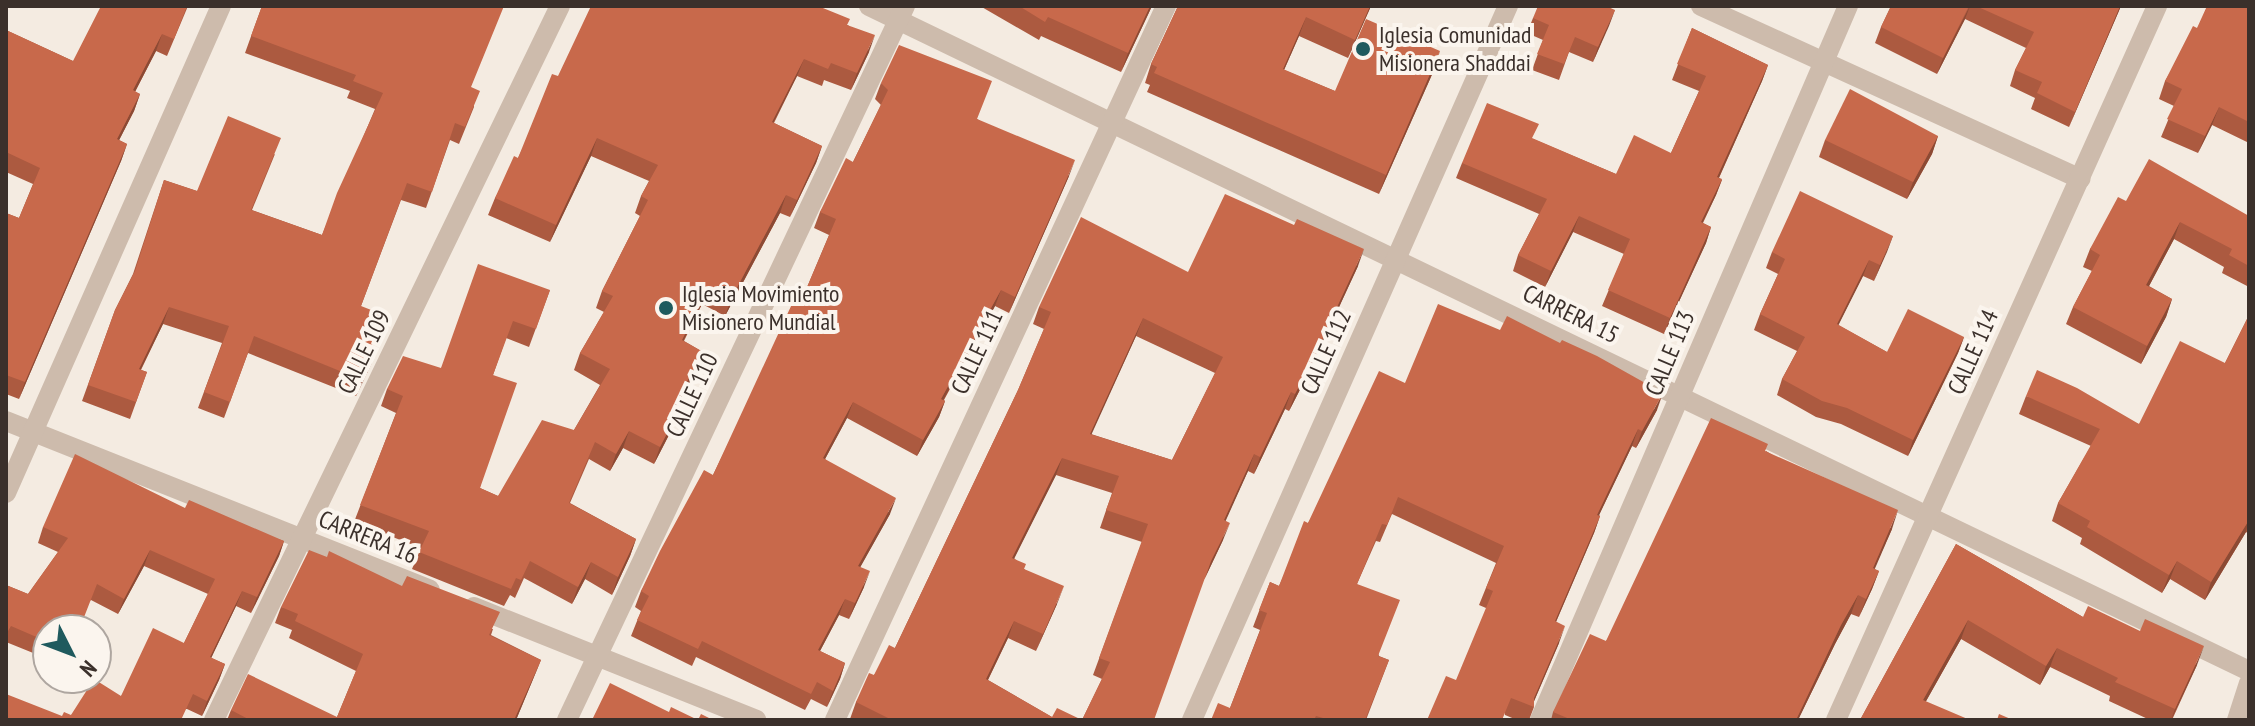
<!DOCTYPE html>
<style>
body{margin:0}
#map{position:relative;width:2255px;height:726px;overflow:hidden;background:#f4ebe1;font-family:"PT Sans Narrow",sans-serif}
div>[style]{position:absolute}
.street>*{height:20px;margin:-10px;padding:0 10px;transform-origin:10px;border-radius:10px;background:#cdbbac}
.wall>*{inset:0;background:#ac5a40}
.shaded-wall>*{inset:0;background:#8c4a34}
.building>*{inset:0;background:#c8694b}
.dots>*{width:22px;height:22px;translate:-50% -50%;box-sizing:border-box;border:4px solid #fbf5ee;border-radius:50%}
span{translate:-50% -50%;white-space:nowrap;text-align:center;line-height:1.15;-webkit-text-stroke:8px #fbf5ee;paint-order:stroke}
.poi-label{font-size:24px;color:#3b302b}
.left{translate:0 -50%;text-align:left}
.street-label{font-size:24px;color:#3b302b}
.frame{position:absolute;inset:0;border:8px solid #3b302b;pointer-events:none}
.north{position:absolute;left:32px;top:614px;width:80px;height:80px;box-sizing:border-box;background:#fbf5ee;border:2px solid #aea6a0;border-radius:50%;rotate:132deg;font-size:22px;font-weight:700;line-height:32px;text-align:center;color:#3b302b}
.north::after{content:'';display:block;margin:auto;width:28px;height:36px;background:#1f5a5e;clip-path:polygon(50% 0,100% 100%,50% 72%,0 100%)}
</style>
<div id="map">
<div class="street">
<div style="left:869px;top:6px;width:1532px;rotate:25.73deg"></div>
<div style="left:1701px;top:6px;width:417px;rotate:24.5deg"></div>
<div style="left:6px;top:421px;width:456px;rotate:21.7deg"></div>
<div style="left:6px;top:493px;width:532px;rotate:-66.18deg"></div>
<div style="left:474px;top:607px;width:304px;rotate:21.8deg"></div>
<div style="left:214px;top:720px;width:793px;rotate:-64.15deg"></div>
<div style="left:567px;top:720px;width:790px;rotate:-64.67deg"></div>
<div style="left:835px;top:720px;width:787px;rotate:-65.13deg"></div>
<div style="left:1192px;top:720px;width:781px;rotate:-66.13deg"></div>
<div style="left:1540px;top:720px;width:778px;rotate:-66.67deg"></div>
<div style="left:1836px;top:720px;width:783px;rotate:-65.79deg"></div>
<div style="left:2237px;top:720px;width:39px;rotate:-72deg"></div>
</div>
<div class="wall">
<div style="clip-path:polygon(188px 6px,167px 56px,156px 51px,135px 92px,140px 94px,134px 111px,119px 140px,127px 144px,121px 161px,19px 399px,6px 394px,6px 213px,19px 218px,33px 184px,6px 172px,6px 30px,73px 61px)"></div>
<div style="clip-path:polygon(262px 6px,471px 87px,474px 107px,459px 144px,450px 140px,426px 208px,401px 200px,361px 306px,372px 347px,371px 365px,356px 396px,248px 353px,224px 418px,198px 408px,222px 343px,163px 324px,141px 370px,147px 372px,130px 419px,82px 401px,115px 310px,133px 274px,164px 180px,197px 191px,275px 154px,252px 210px,322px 235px,375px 109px,347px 98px,350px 91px,245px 53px)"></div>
<div style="clip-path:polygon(980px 6px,1152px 6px,1121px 72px,1041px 36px,1039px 40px)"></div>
<div style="clip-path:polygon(1178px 6px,1371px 6px,1348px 58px,1299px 36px,1284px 70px,1335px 91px,1434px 70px,1379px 194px,1147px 92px,1150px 85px,1145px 83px,1151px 64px)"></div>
<div style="clip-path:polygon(1891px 6px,2121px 6px,2069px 127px,2031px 109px,2035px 98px,2010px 86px,2015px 70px,2026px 48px,1965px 19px,1937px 74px,1875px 43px,1881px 27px)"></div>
<div style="clip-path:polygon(2249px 6px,2249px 143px,2212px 125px,2198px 153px,2161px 137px,2174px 106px,2159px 99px,2165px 81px,2197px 28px)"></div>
<div style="clip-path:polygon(1615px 10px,1593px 62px,1569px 52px,1559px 80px,1532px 70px,1543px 40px,1527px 33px,1533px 18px)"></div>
<div style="clip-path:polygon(848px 25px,869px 52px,851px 90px,824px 80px,822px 86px,797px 76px,774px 123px,822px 146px,816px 163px,790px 217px,780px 213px,725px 316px,702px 304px,684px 341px,703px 352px,697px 369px,674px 410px,672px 429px,654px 464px,623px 448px,610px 471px,589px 459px,570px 503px,636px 539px,630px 556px,612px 595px,585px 579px,572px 604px,524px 578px,515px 598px,510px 595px,504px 606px,412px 569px,421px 548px,354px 522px,396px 413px,381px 406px,387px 389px,441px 368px,550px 290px,529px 347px,506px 338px,493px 375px,480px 488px,498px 496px,574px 430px,600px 385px,574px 370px,580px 353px,604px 312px,596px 308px,602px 291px,640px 216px,635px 213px,641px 196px,649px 181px,591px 156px,550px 242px,488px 215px,495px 198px,518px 158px,558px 76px)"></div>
<div style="clip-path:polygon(1692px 28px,1768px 65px,1762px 81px,1719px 178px,1722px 180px,1716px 195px,1703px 223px,1711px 227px,1706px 243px,1664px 334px,1602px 306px,1624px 254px,1573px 232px,1545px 287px,1513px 271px,1518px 255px,1539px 214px,1456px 178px,1462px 163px,1533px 139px,1616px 174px,1671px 153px,1699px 91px,1672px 80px)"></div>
<div style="clip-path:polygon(881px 83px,977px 119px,1069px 176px,1009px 313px,995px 306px,944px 400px,945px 401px,939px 417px,917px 456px,847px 418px,825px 459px,890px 514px,860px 567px,864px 587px,849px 619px,839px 615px,820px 651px,845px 663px,840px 679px,827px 707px,811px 699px,805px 710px,696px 657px,692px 666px,631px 636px,641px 611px,635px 607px,641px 591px,713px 475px,795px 306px,805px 292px,829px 235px,814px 228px,820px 212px,853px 162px,881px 105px,875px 99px)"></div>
<div style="clip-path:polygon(1938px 136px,1932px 154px,1907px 199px,1819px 157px,1825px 140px)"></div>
<div style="clip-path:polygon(2126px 201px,2249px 216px,2249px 287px,2222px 273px,2224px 267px,2174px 239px,2149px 286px,2172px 299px,2166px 317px,2141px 364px,2066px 324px,2073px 307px,2092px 271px,2083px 267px,2090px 249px)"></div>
<div style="clip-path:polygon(1893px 236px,1874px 281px,1863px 276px,1838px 325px,1887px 352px,1964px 337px,1958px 353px,1908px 456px,1841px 424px,1816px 417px,1777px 395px,1782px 379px,1797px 351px,1754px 330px,1760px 314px,1778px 274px,1766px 268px,1772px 252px)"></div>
<div style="clip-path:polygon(evenodd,1358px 266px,1308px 374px,1289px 411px,1285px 409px,1254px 474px,1248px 471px,1225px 521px,1223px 540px,1205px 578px,1082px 720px,852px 720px,850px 719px,856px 702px,874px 675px,895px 648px,1018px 390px,1044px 329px,1033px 324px,1039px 307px,1188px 272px,1358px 266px,1136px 336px,1215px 373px,1172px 460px,1091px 434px,1136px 336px,1358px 266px,1056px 475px,1112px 493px,1100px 528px,1142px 542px,1093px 675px,1102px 679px,1082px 720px,1052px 717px,988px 680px,1008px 638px,1036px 651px,1057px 604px,1014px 558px,1056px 475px)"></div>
<div style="clip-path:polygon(2249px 315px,2249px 534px,2246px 532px,2205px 600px,2170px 579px,2162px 593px,2080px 544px,2082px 538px,2052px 521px,2058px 503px,2091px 446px,2019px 414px,2026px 396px,2139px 424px,2225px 363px)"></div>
<div style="clip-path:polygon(1405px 383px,1657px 410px,1636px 448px,1632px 446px,1599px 515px,1600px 516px,1594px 533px,1556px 622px,1559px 643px,1534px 701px,1534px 707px,1529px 720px,1517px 720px,1505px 715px,1486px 608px,1479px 605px,1496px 563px,1392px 514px,1380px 542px,1376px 541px,1357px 584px,1379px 656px,1389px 660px,1366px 720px,1211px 720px,1230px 708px,1260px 630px,1253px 627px,1270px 582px,1279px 586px,1308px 523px)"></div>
<div style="clip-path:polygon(1766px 451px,1892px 529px,1874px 569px,1879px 571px,1872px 589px,1859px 617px,1851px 614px,1835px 644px,1798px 720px,1551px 720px,1553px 712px,1606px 641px)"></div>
<div style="clip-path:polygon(185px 508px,284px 541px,279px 556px,251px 613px,236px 606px,211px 658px,225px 664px,219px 680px,202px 716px,187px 709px,62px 716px,71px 715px,121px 696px,184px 643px,208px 594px,144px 566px,118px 614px,91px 600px,48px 630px,48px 659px,6px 642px,6px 585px,28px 594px,58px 552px,38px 543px,43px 527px)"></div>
<div style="clip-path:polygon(1956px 544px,2083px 617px,2197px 665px,2172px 720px,2150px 720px,2109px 701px,2110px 696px,2050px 667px,2040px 685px,1961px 639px,1926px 701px,1860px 720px)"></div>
<div style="clip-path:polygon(281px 607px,493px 629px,491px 635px,541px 660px,516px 720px,227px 720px,231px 710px,337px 717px,356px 671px,289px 638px,292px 630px,275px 623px)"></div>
</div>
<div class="shaded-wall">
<div style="clip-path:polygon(1150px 6px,1152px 6px,1121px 72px,1128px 53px)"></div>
<div style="clip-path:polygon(1370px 6px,1371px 6px,1348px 58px,1355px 40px)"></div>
<div style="clip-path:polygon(1970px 6px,1965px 19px,1937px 74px,1943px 58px)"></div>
<div style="clip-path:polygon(2120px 6px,2121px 6px,2069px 127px,2075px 112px)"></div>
<div style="clip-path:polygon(1615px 10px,1609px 26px,1593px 62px,1598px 47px)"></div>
<div style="clip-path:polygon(1306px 17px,1299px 36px,1276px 88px,1283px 69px)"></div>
<div style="clip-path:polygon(162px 34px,156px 51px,127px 107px,133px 90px)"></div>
<div style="clip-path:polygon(875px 35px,869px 52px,851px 90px,857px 73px)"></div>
<div style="clip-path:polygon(1440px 51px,1434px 70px,1379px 194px,1386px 175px)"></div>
<div style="clip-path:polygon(804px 59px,797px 76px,765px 139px,772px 122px)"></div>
<div style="clip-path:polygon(1768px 65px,1762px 81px,1712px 193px,1717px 177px)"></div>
<div style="clip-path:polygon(140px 94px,134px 111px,111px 156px,117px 139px)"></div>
<div style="clip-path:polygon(2219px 107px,2212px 125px,2198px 153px,2205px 136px)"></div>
<div style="clip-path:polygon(1938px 136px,1932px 154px,1907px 199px,1913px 182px)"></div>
<div style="clip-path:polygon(597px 138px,591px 156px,550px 242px,556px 225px)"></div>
<div style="clip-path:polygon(127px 144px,121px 161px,19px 399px,25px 382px)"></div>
<div style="clip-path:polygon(822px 146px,816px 163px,790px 217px,797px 200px)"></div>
<div style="clip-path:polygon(1075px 160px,1069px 176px,1009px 313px,1015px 297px)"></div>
<div style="clip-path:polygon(1722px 179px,1716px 195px,1695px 238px,1701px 222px)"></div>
<div style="clip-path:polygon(786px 195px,780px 213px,725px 316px,731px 299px)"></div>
<div style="clip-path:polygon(1579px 216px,1573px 232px,1545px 287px,1551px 271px)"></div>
<div style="clip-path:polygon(2180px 222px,2174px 239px,2140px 303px,2146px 285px)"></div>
<div style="clip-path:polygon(1711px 227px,1706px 243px,1664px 334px,1670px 318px)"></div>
<div style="clip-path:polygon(1893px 236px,1887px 252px,1874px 281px,1880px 265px)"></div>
<div style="clip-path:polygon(1364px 249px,1358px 266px,1308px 374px,1289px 411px,1295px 394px)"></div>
<div style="clip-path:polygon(1869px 260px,1863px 276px,1831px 340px,1837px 324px)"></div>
<div style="clip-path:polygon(709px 286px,702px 304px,675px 357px,682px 340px)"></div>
<div style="clip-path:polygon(1001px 290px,995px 306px,935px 415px,941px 399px)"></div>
<div style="clip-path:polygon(2172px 299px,2166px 317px,2141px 364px,2147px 346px)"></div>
<div style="clip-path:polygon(169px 307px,163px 324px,133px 385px,139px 369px)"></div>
<div style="clip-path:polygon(1143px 318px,1136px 336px,1084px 451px,1090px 434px)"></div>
<div style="clip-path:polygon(1964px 337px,1958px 353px,1908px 456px,1913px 440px)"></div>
<div style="clip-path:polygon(377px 349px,371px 365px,356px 396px,362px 380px)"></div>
<div style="clip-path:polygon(703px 352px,697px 369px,665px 426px,672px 409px)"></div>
<div style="clip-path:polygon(1291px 392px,1285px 409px,1254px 474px,1260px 457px)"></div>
<div style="clip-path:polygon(1663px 393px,1657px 410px,1636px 448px,1642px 431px)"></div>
<div style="clip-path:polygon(945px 401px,939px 417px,917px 456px,923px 440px)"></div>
<div style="clip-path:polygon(853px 402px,847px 418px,817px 474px,823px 458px)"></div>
<div style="clip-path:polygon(678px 412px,672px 429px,654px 464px,660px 447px)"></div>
<div style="clip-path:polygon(1638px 429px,1632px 446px,1591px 532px,1597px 515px)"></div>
<div style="clip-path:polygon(629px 431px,623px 448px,610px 471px,616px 454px)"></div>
<div style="clip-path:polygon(1254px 454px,1248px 471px,1218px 538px,1224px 520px)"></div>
<div style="clip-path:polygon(1062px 458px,1056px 475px,1006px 575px,1012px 558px)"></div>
<div style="clip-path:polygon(896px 498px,890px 514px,852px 582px,858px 566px)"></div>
<div style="clip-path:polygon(1898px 510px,1892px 529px,1867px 587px,1873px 568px)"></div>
<div style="clip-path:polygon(1600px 516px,1594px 533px,1549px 638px,1555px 621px)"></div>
<div style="clip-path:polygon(2249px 520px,2246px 532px,2205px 600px,2211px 582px)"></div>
<div style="clip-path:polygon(1230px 523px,1223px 540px,1205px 578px,1211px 561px)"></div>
<div style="clip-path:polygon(636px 539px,630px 556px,612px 595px,618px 577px)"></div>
<div style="clip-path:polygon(284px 541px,279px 556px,251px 613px,257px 597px)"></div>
<div style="clip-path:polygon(150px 550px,144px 566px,118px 614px,124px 599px)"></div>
<div style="clip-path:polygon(2177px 561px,2170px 579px,2162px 593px,2169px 575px)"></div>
<div style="clip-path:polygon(591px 562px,585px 579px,572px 604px,578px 587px)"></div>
<div style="clip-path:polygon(870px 571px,864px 587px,849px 619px,855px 603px)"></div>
<div style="clip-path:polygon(1879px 571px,1872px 589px,1859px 617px,1866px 599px)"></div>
<div style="clip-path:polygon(1064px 586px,1057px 604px,1036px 651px,1043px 634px)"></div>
<div style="clip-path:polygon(242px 591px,236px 606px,204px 673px,210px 657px)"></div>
<div style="clip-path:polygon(1858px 595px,1851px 614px,1835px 644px,1798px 720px,1796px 720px,1841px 625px)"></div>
<div style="clip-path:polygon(845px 599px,839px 615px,812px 666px,818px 650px)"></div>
<div style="clip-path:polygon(1968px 620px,1961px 639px,1916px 719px,1923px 700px)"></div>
<div style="clip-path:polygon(1014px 621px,1008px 638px,980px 696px,986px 679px)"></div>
<div style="clip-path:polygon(1565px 626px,1559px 643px,1532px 706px,1534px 698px)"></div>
<div style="clip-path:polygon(2204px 646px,2197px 665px,2171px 720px,2175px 709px)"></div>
<div style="clip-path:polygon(2057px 648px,2050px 667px,2040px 685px,2046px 666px)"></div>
<div style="clip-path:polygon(541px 660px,516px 720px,514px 720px)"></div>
<div style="clip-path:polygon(845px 663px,840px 679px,827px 707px,833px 691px)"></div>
<div style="clip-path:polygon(225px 664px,219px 680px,202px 716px,207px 701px)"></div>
</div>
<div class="building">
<div style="clip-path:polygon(101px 6px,187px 6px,174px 39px,162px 34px,133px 90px,140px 94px,117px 139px,127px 144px,25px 382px,6px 375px,6px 213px,19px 218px,40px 168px,6px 152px,6px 30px,73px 61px)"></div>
<div style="clip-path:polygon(262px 6px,504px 6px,471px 87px,480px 91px,465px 127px,455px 123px,432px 192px,407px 183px,361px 306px,384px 315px,371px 347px,377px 349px,362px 380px,254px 336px,230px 402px,204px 392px,229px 326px,169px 307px,139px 369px,147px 372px,136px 402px,88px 385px,115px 310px,135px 271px,164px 180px,197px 191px,228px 116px,281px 138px,251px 210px,322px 235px,337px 193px,383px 93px,353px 81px,356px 75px,251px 36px)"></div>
<div style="clip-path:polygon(591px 6px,818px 6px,850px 19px,847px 25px,875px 35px,857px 73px,831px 63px,828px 69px,804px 59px,772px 122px,822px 146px,797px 200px,786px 195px,731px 299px,709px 286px,682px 340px,703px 352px,672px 409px,678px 412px,660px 447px,629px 431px,616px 454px,595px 442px,569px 503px,636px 539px,618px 577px,591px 562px,578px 587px,530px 561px,521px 580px,516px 578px,511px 589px,419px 552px,429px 531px,360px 505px,403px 396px,387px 389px,403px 356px,441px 368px,478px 264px,550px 290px,536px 329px,513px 321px,493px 375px,517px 383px,480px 488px,498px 496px,542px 420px,574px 430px,610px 369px,580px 353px,613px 296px,602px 291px,648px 200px,641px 196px,658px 165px,597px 138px,556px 225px,495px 198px,514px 156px,518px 158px,552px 74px,558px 76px)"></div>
<div style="clip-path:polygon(1019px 6px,1150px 6px,1128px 53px,1048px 17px,1045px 22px)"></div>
<div style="clip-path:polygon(1178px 6px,1370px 6px,1355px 40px,1306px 17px,1283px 69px,1335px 91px,1366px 19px,1440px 51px,1386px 175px,1154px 73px,1157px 67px,1151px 64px)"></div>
<div style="clip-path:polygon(1538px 6px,1606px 6px,1615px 10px,1598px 47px,1575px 37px,1564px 64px,1537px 54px,1549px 25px,1533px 18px)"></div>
<div style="clip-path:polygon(1891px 6px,1969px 6px,1943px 58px,1881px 27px)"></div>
<div style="clip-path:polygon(1976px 6px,2120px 6px,2075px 112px,2037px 93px,2042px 82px,2015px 70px,2034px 32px)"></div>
<div style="clip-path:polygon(2207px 6px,2249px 6px,2249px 122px,2219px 107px,2205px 136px,2167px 119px,2182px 89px,2165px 81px,2193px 26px,2197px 28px)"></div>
<div style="clip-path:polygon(1692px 28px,1768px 65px,1717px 177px,1722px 179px,1701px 222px,1711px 227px,1670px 318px,1608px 290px,1630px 239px,1579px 216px,1551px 271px,1518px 255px,1547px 199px,1462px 163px,1487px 103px,1539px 124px,1532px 138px,1616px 174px,1634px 135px,1671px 153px,1706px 76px,1677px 64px)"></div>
<div style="clip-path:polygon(899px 45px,992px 81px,977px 119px,1075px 160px,1015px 297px,1001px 290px,941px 399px,945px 401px,923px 440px,853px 402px,823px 458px,896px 498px,858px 566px,870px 571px,855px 603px,845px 599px,818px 650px,845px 663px,833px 691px,817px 682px,811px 694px,702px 641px,698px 649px,637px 620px,649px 596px,641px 591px,660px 551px,704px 470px,713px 475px,792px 304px,795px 306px,801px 290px,805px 292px,836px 219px,820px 212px,846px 158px,853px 162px,888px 90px,881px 83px)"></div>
<div style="clip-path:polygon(1850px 89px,1938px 136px,1913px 182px,1825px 140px)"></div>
<div style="clip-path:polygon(2149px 159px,2249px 216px,2249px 266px,2229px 255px,2232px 249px,2180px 222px,2146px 285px,2172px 299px,2147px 346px,2073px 307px,2100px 255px,2090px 249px,2118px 197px,2126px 201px)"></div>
<div style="clip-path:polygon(1800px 191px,1893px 236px,1880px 265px,1869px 260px,1837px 324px,1887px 352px,1908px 309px,1964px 337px,1913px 440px,1847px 408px,1822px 401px,1782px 379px,1805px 337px,1760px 314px,1785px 259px,1772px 252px)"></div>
<div style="clip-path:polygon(evenodd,1225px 194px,1294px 225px,1297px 219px,1364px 249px,1314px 357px,1295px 394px,1291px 392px,1260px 457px,1254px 454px,1224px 520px,1230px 523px,1211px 561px,1154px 720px,892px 720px,856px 702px,869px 673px,874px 675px,889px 645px,895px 648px,1018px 390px,1051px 312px,1039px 307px,1081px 217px,1188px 272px,1225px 194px,1143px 318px,1223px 357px,1172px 460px,1090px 434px,1143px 318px,1225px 194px,1062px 458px,1119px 476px,1106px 510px,1148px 524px,1099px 658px,1110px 662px,1082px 720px,1057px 708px,1052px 717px,986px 679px,1014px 621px,1043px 634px,1064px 586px,1024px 569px,1026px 564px,1012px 558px,1062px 458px)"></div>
<div style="clip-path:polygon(1438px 304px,1500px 330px,1507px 316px,1560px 343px,1562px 340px,1597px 356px,1663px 393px,1642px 431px,1638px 429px,1597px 515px,1600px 516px,1555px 621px,1565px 626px,1534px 698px,1534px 707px,1511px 698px,1502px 720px,1427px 720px,1446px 676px,1456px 680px,1493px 591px,1486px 588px,1504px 546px,1398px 497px,1387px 525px,1382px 524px,1357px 584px,1400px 600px,1378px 656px,1389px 660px,1365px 720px,1330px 720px,1316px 716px,1314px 720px,1211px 720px,1218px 703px,1230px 708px,1267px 613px,1259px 610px,1270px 582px,1279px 586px,1304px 521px,1308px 523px,1379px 371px,1405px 383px)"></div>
<div style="clip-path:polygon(2249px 315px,2249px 520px,2211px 582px,2177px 561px,2169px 575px,2087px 527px,2090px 521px,2058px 503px,2100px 429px,2026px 396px,2037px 370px,2077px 388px,2139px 424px,2180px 341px,2225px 363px)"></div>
<div style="clip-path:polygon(1711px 418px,1768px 444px,1765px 451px,1898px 510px,1873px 568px,1879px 571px,1866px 599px,1858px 595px,1841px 625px,1796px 720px,1572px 720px,1553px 712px,1590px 634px,1606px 641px)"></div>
<div style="clip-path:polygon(75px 454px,185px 508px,189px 500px,284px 541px,257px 597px,242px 591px,210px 657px,225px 664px,207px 701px,193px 694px,181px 720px,6px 720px,6px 694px,62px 716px,64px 712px,71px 715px,94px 679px,121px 696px,153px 628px,184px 643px,215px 579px,150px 550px,124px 599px,97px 584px,79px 630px,48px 630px,48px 642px,11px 626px,8px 631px,6px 630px,6px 585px,28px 594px,68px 538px,43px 527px)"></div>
<div style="clip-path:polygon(1956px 544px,2083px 617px,2088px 606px,2140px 631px,2145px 619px,2204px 646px,2175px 709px,2115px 682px,2118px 678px,2057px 648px,2046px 666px,1968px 620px,1923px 700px,1970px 720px,1860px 720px)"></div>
<div style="clip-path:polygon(309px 550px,327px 557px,329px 551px,402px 586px,407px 576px,500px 612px,489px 635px,541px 660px,514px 720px,250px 720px,231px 710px,248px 674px,337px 717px,363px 654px,295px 621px,298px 614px,281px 607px)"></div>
<div style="clip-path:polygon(610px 683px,669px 712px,671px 707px,698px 720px,592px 720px)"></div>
<div style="clip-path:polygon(701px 714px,713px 720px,698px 720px)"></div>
<div style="clip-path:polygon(1999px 714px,2013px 720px,1997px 720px)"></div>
</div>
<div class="dots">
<div style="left:1363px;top:49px;background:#1f5a5e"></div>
<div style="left:666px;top:308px;background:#1f5a5e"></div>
</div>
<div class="poi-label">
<span class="left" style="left:1379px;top:49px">Iglesia Comunidad<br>Misionera Shaddai</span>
<span class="left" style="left:682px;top:308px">Iglesia Movimiento<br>Misionero Mundial</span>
</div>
<div class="street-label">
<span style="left:1571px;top:314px;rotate:26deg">CARRERA 15</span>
<span style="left:364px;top:352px;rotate:-64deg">CALLE 109</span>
<span style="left:977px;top:352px;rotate:-65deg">CALLE 111</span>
<span style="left:1326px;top:352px;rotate:-66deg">CALLE 112</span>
<span style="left:1973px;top:352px;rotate:-66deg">CALLE 114</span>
<span style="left:1670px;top:353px;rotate:-67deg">CALLE 113</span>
<span style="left:692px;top:395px;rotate:-65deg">CALLE 110</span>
<span style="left:368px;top:537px;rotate:22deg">CARRERA 16</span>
</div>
<div class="frame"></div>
<div class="north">N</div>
</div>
